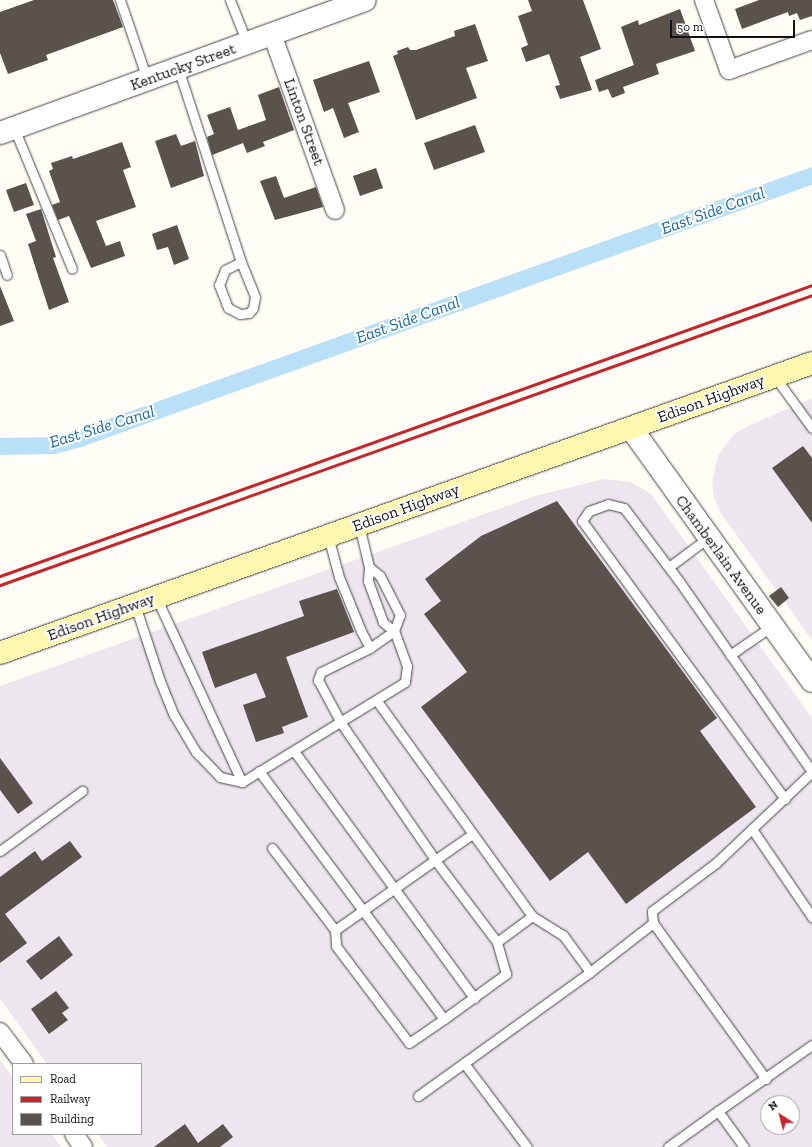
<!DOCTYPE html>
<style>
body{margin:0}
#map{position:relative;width:812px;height:1147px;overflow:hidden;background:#fffdf5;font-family:"Zilla Slab",serif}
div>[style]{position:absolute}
.industrial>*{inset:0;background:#eee6ef}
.canal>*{height:17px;margin:-8.5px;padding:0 8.5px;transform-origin:8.5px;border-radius:8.5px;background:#b9e0f7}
.building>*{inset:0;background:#5a524d}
.roads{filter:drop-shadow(0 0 1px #444) drop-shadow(0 0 1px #444)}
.service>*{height:9px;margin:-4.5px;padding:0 4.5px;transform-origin:4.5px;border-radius:4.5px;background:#fff}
.minor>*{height:18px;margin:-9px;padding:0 9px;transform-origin:9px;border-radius:9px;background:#fff}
.tertiary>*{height:22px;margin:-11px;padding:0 11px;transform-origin:11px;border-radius:11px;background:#fff}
.secondary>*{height:22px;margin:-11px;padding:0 11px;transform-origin:11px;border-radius:11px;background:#fff6b0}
.rail>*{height:3px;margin:-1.5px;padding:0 1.5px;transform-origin:1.5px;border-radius:1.5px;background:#c4262e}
span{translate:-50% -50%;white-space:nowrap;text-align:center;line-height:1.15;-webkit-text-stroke:4px #fff;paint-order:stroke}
.street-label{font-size:16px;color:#111}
.water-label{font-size:17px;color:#1768a6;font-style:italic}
.legend{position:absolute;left:12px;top:1063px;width:130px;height:72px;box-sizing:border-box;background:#fff;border:1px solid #a0a0a0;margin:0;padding:5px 7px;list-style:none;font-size:12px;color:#111}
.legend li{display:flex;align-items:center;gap:8px;height:20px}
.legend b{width:20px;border:1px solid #a0a0a0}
.north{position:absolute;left:760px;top:1095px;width:40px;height:40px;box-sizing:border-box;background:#fff;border:1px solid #a0a0a0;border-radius:50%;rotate:324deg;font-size:11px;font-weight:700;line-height:16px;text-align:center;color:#111}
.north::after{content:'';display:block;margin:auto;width:14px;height:18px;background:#c4262e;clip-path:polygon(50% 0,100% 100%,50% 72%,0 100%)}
.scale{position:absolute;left:670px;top:20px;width:125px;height:18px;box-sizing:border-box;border:2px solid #111;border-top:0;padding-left:5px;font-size:12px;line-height:14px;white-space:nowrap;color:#111;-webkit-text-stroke:3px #fff;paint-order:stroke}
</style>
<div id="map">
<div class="industrial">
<div style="clip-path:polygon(812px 398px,812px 640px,720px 512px,714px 497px,712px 482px,718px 455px,734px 434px,748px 426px)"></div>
<div style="clip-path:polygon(evenodd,604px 479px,631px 482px,651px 494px,812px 718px,812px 1147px,107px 1147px,98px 1134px,141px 1134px,141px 1064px,47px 1064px,0 999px,0 686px,535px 496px,604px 479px,768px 1103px,792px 1103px,792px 1127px,768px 1127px,768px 1103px)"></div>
<div style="clip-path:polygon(0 1060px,13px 1078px,13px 1134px,52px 1134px,61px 1147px,0 1147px)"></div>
</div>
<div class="canal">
<div style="left:0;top:446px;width:53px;rotate:-1.1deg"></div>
<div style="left:53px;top:445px;width:30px;rotate:-15deg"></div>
<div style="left:82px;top:437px;width:776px;rotate:-19.74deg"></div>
</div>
<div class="building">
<div style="clip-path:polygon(34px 0,113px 0,123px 27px,46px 55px,48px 60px,8px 74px,0 53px,0 12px)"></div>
<div style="clip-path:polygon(528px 0,583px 0,601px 49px,580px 57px,592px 90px,560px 99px,555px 86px,560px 85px,549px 54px,526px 62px,521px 48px,528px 45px,518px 16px,532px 11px)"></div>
<div style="clip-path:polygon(759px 0,812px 0,812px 16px,800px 20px,797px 13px,789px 16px,788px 12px,742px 29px,735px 9px)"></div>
<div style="clip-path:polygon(680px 9px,695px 51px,656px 64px,659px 74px,623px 87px,625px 93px,612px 98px,608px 89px,599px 92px,595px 80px,634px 65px,621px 27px,638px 20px,639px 25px)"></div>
<div style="clip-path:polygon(475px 24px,488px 61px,466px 68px,477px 98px,416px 120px,393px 56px,398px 54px,397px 51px,408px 47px,410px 50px,416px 50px,455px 36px,454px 31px)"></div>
<div style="clip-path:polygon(369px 61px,380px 92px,348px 103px,359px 132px,344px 138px,333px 108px,324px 112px,313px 80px)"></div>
<div style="clip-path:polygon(279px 87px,294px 130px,263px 142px,265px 146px,247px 153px,243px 143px,212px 155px,207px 137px,214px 134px,207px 115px,230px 107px,238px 130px,266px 120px,258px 95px)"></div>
<div style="clip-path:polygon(475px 125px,485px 152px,434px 170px,424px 143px)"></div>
<div style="clip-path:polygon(176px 134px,181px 146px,195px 141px,204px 176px,171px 188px,155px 141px)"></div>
<div style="clip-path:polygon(122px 142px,131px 167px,123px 170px,136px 207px,96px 221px,106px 246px,120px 241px,125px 256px,91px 268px,69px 216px,58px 220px,52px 205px,60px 202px,49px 171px,53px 169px,51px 163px,72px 156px,73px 159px)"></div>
<div style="clip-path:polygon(376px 168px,383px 188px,360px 196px,353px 176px)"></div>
<div style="clip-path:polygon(276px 176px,284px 198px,316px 187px,323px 207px,275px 220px,260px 181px)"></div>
<div style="clip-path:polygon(26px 183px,34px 205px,14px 212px,6px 190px)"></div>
<div style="clip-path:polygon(41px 209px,56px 257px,53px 258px,69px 302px,49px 310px,28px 244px,36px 241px,26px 214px)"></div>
<div style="clip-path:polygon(177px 225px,189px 259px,174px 265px,168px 247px,157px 250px,152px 234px)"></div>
<div style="clip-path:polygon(0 286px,14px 321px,0 326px)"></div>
<div style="clip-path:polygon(803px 446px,812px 458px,812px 523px,772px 468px)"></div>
<div style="clip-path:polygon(557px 501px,717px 718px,700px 731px,756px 807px,626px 904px,588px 852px,550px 881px,421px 707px,467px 672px,424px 614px,441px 601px,425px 579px,481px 536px)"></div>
<div style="clip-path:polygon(781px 587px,789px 598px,778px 607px,769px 596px)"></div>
<div style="clip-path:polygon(337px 589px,354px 632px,286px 657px,308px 717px,282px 727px,284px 733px,256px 742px,243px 705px,266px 697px,256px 673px,215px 688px,202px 652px,304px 616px,299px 601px)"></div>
<div style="clip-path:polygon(0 758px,33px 803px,18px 814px,0 790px)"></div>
<div style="clip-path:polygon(70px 841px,82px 857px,5px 914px,27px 943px,0 963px,0 877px,35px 851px,42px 861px)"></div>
<div style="clip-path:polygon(59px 936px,73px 955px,41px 980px,26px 961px)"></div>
<div style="clip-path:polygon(56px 991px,69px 1008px,62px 1013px,68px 1020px,49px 1034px,31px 1009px)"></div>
<div style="clip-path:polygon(185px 1124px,198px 1143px,223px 1124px,233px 1137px,220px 1147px,154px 1147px)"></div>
</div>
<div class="roads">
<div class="service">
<div style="left:120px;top:0;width:83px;rotate:71.1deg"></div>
<div style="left:230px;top:0;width:46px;rotate:68.4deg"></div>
<div style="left:178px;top:68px;width:204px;rotate:72deg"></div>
<div style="left:241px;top:262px;width:38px;rotate:68deg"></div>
<div style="left:255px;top:297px;width:11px;rotate:100deg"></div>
<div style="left:253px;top:308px;width:6px;rotate:129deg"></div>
<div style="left:249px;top:313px;width:9px;rotate:174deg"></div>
<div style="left:240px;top:314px;width:13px;rotate:-153deg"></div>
<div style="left:228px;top:308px;width:25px;rotate:-111deg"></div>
<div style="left:219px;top:285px;width:16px;rotate:-68deg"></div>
<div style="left:225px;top:270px;width:18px;rotate:-27deg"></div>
<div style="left:14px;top:128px;width:152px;rotate:67.6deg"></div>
<div style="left:0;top:255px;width:21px;rotate:71deg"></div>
<div style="left:775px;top:377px;width:63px;rotate:54deg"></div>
<div style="left:328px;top:536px;width:42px;rotate:75deg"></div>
<div style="left:339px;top:577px;width:58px;rotate:67.8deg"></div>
<div style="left:361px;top:631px;width:19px;rotate:62deg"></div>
<div style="left:369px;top:567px;width:14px;rotate:39deg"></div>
<div style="left:380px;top:576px;width:44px;rotate:62.9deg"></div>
<div style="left:400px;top:615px;width:17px;rotate:111deg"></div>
<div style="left:394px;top:631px;width:29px;rotate:145deg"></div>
<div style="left:370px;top:648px;width:55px;rotate:153.9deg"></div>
<div style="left:321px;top:672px;width:9px;rotate:111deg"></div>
<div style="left:318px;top:680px;width:49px;rotate:61.9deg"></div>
<div style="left:341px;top:723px;width:166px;rotate:55.5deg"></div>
<div style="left:435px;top:860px;width:122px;rotate:145deg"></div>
<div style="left:335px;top:930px;width:16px;rotate:86deg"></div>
<div style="left:336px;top:946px;width:121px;rotate:53deg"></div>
<div style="left:409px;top:1043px;width:42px;rotate:-34.4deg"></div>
<div style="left:669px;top:567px;width:50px;rotate:-36.9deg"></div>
<div style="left:156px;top:597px;width:204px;rotate:65.1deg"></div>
<div style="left:135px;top:605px;width:80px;rotate:71.8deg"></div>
<div style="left:160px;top:681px;width:37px;rotate:68deg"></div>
<div style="left:174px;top:715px;width:43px;rotate:59.3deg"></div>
<div style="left:196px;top:752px;width:35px;rotate:46deg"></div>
<div style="left:220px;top:777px;width:23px;rotate:13deg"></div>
<div style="left:242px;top:782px;width:191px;rotate:-31.5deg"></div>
<div style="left:405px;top:682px;width:16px;rotate:-83deg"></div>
<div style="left:407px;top:666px;width:37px;rotate:-110deg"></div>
<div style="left:394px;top:631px;width:14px;rotate:-141deg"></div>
<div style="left:383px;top:622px;width:44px;rotate:-110.1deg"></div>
<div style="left:368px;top:581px;width:14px;rotate:-86deg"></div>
<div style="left:369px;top:567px;width:43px;rotate:-103.4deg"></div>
<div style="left:730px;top:655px;width:51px;rotate:-34.6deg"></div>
<div style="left:377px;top:701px;width:265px;rotate:54.2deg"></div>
<div style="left:532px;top:916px;width:36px;rotate:32deg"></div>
<div style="left:563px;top:935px;width:46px;rotate:53.9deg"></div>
<div style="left:294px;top:751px;width:306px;rotate:53.9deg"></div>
<div style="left:259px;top:771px;width:309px;rotate:53.3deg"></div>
<div style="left:444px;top:1019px;width:77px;rotate:-36deg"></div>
<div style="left:506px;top:974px;width:33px;rotate:-106deg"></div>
<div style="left:497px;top:942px;width:103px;rotate:-127.1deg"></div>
<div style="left:435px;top:860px;width:44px;rotate:-34.8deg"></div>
<div style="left:785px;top:799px;width:344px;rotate:-126.1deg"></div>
<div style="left:582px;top:521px;width:12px;rotate:-55deg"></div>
<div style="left:589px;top:511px;width:20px;rotate:-20deg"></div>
<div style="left:608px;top:504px;width:16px;rotate:14deg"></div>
<div style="left:624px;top:508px;width:91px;rotate:53deg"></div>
<div style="left:679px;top:581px;width:233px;rotate:55.1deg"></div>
<div style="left:752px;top:829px;width:107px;rotate:55.7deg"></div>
<div style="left:272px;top:848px;width:103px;rotate:52.5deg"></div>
<div style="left:0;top:851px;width:102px;rotate:-36.2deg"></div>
<div style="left:497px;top:942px;width:44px;rotate:-36.6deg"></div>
<div style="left:766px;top:1079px;width:193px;rotate:-125.9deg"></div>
<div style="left:653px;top:923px;width:12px;rotate:-95deg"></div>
<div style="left:652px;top:911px;width:80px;rotate:-36.9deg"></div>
<div style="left:716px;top:863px;width:132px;rotate:-43.5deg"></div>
<div style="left:418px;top:1096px;width:57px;rotate:-35.7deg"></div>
<div style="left:718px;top:1111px;width:115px;rotate:-35.1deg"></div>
<div style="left:527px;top:1147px;width:105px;rotate:-126.9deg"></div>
<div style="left:464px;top:1063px;width:155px;rotate:-35.8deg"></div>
<div style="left:590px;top:972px;width:80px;rotate:-37.9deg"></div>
<div style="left:668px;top:1147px;width:62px;rotate:-35.8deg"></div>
<div style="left:718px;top:1111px;width:44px;rotate:54.2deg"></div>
</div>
<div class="minor">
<div style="left:704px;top:0;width:74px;rotate:70.3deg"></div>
<div style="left:729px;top:70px;width:88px;rotate:-19.9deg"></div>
<div style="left:272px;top:34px;width:187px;rotate:70.3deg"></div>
<div style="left:0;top:1032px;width:40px;rotate:53deg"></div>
<div style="left:74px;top:1134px;width:16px;rotate:55deg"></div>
</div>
<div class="tertiary">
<div style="left:0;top:133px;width:388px;rotate:-20deg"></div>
<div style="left:631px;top:428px;width:311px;rotate:54.4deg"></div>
</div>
<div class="secondary">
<div style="left:0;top:653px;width:862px;rotate:-19.65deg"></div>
</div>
</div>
<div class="rail">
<div style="left:0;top:576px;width:863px;rotate:-19.72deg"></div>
<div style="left:0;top:585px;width:862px;rotate:-19.65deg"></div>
</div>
<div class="street-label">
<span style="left:183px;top:67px;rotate:-20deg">Kentucky Street</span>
<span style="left:304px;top:122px;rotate:70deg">Linton Street</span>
<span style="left:711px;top:399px;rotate:-20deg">Edison Highway</span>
<span style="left:406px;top:508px;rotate:-20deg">Edison Highway</span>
<span style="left:721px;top:555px;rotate:54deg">Chamberlain Avenue</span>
<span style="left:101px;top:617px;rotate:-20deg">Edison Highway</span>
</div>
<div class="water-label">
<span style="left:713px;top:211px;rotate:-20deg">East Side Canal</span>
<span style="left:408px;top:320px;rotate:-20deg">East Side Canal</span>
<span style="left:102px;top:427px;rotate:-17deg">East Side Canal</span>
</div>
<ul class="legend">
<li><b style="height:5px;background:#fff6b0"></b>Road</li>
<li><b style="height:5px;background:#c4262e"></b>Railway</li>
<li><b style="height:11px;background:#5a524d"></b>Building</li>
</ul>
<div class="north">N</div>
<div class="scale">50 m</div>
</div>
